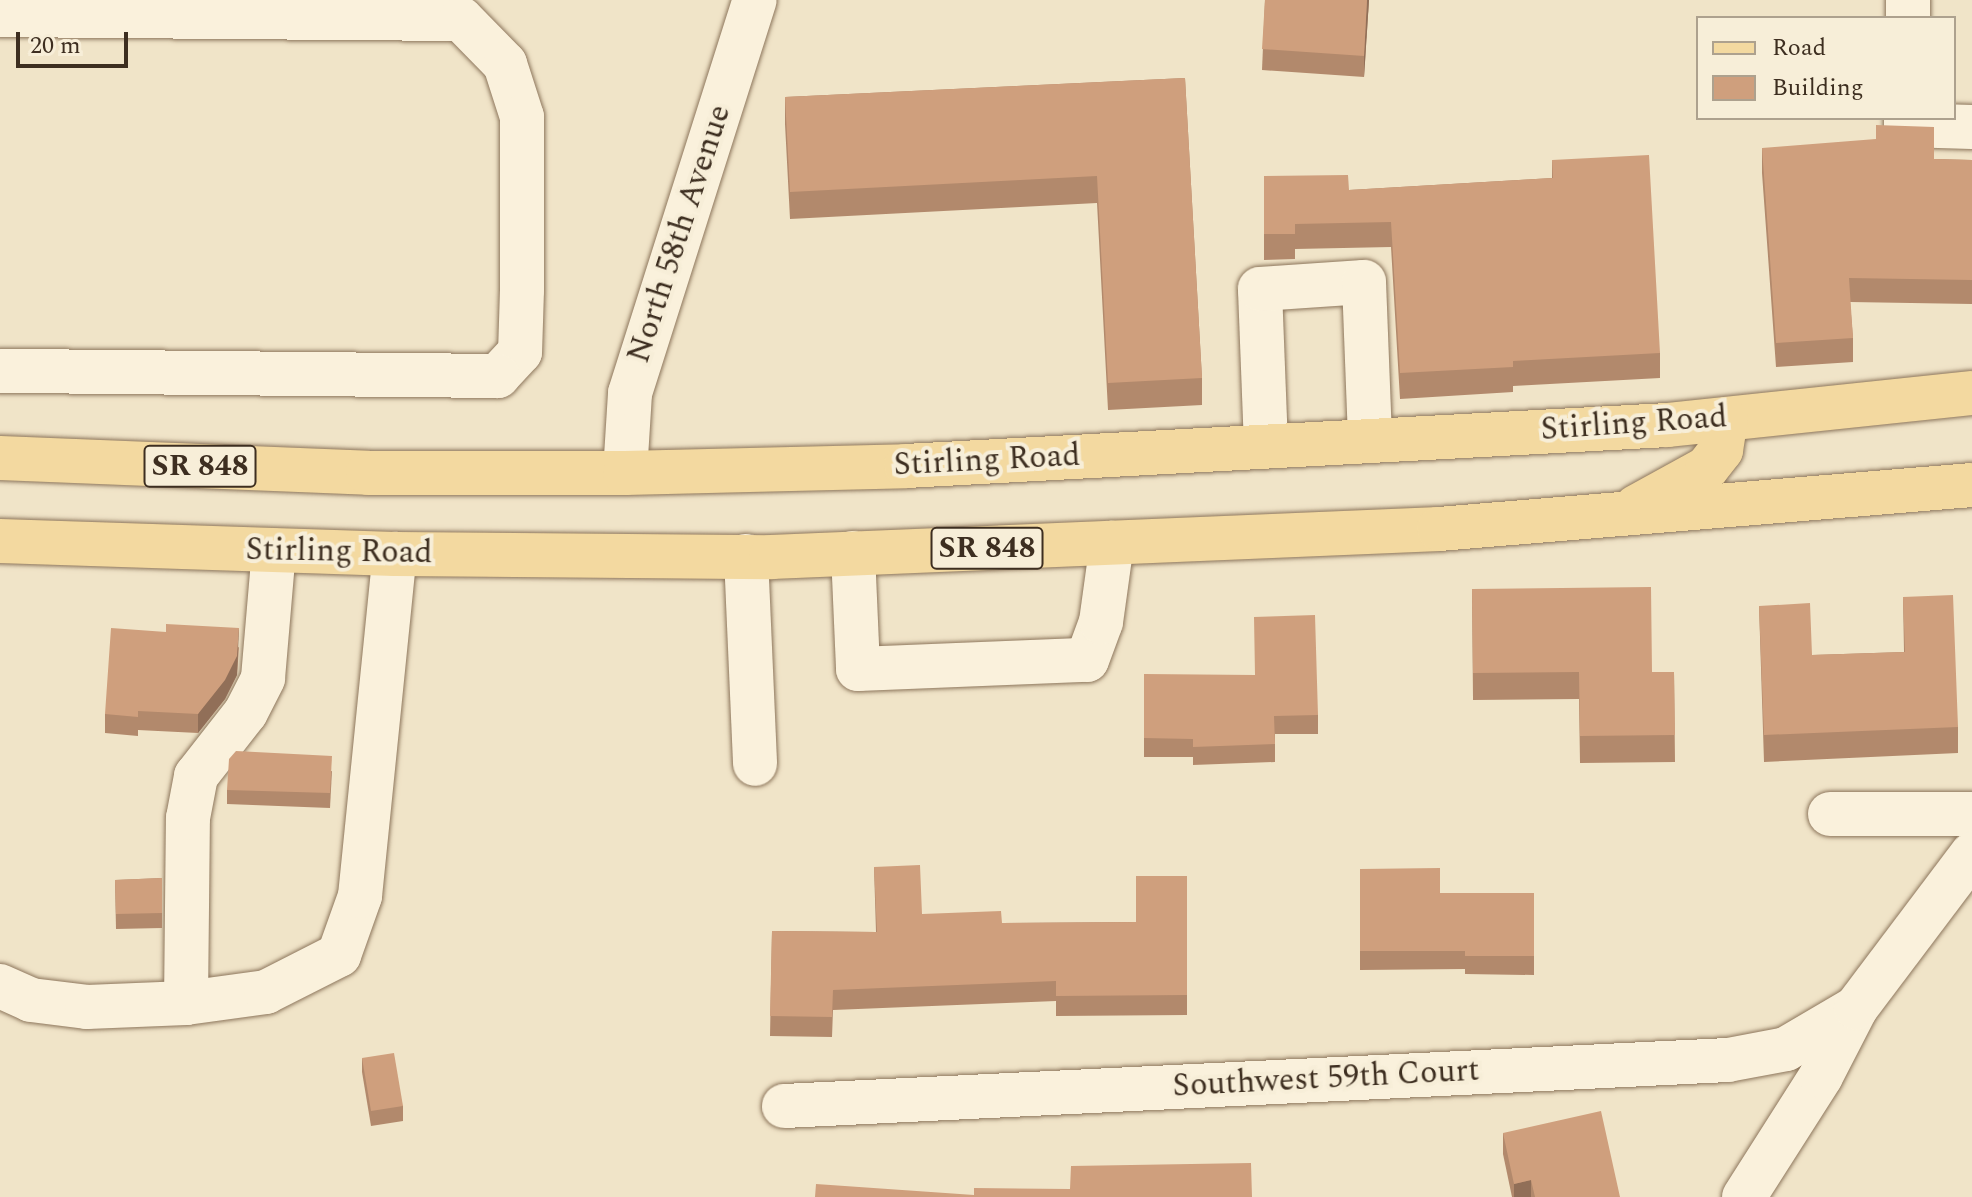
<!DOCTYPE html>
<style>
body{margin:0}
#map{position:relative;width:1972px;height:1197px;overflow:hidden;background:#f0e4c8;font-family:Spectral,serif}
div>[style]{position:absolute}
.roads{filter:drop-shadow(0 0 2px #8d765c) drop-shadow(0 0 2px #8d765c)}
.minor>*{height:44px;margin:-22px;padding:0 22px;transform-origin:22px;border-radius:22px;background:#faf1dc}
.major>*{height:44px;margin:-22px;padding:0 22px;transform-origin:22px;border-radius:22px;background:#f3d9a0}
.wall>*{inset:0;background:#b2896c}
.shaded-wall>*{inset:0;background:#916f58}
.building>*{inset:0;background:#cf9f7d}
span{translate:-50% -50%;white-space:nowrap;text-align:center;line-height:1.15;-webkit-text-stroke:8px #f7eed8;paint-order:stroke}
.shield-label span{padding:2px 6px;background:#f7eed8;border:2px solid;border-radius:6px;-webkit-text-stroke-width:0}
.shield-label{font-size:30px;color:#3d2e20;font-weight:700}
.street-label{font-size:32px;color:#3d2e20}
.legend{position:absolute;left:1696px;top:16px;width:260px;height:104px;box-sizing:border-box;background:#f7eed8;border:2px solid #ada18e;margin:0;padding:10px 14px;list-style:none;font-size:24px;color:#3d2e20}
.legend li{display:flex;align-items:center;gap:16px;height:40px}
.legend b{width:40px;border:2px solid #ada18e}
.scale{position:absolute;left:16px;top:32px;width:112px;height:36px;box-sizing:border-box;border:4px solid #3d2e20;border-top:0;padding-left:10px;font-size:24px;line-height:28px;white-space:nowrap;color:#3d2e20;-webkit-text-stroke:6px #f7eed8;paint-order:stroke}
</style>
<div id="map">
<div class="roads">
<div class="minor">
<div style="left:0;top:15px;width:461px;rotate:0.5deg"></div>
<div style="left:461px;top:19px;width:63px;rotate:45.6deg"></div>
<div style="left:505px;top:64px;width:56px;rotate:72.2deg"></div>
<div style="left:522px;top:117px;width:173px;rotate:90deg"></div>
<div style="left:522px;top:290px;width:62px;rotate:91.8deg"></div>
<div style="left:520px;top:352px;width:33px;rotate:133deg"></div>
<div style="left:498px;top:376px;width:498px;rotate:-179.4deg"></div>
<div style="left:1908px;top:18px;width:18px;rotate:-90deg"></div>
<div style="left:1906px;top:118px;width:7px;rotate:90deg"></div>
<div style="left:1906px;top:125px;width:66px;rotate:1.7deg"></div>
<div style="left:1266px;top:446px;width:157px;rotate:-92.2deg"></div>
<div style="left:1260px;top:289px;width:104px;rotate:-3.9deg"></div>
<div style="left:1364px;top:282px;width:158px;rotate:87.8deg"></div>
<div style="left:625px;top:473px;width:80px;rotate:-86.4deg"></div>
<div style="left:630px;top:393px;width:412px;rotate:-72.4deg"></div>
<div style="left:853px;top:553px;width:116px;rotate:87.5deg"></div>
<div style="left:858px;top:669px;width:229px;rotate:-2.3deg"></div>
<div style="left:1087px;top:660px;width:40px;rotate:-69.8deg"></div>
<div style="left:1101px;top:622px;width:80px;rotate:-82.1deg"></div>
<div style="left:746px;top:556px;width:208px;rotate:87.5deg"></div>
<div style="left:1830px;top:814px;width:142px"></div>
<div style="left:0;top:986px;width:34px;rotate:24deg"></div>
<div style="left:31px;top:1000px;width:56px;rotate:7.1deg"></div>
<div style="left:87px;top:1007px;width:99px;rotate:-2.3deg"></div>
<div style="left:186px;top:1003px;width:81px;rotate:-7.8deg"></div>
<div style="left:266px;top:992px;width:82px;rotate:-26.9deg"></div>
<div style="left:339px;top:955px;width:63px;rotate:-70.4deg"></div>
<div style="left:360px;top:896px;width:344px;rotate:-84.2deg"></div>
<div style="left:186px;top:1003px;width:185px;rotate:-89.4deg"></div>
<div style="left:188px;top:818px;width:43px;rotate:-79.2deg"></div>
<div style="left:196px;top:776px;width:81px;rotate:-52deg"></div>
<div style="left:246px;top:712px;width:38px;rotate:-63deg"></div>
<div style="left:263px;top:678px;width:128px;rotate:-85.1deg"></div>
<div style="left:784px;top:1106px;width:945px;rotate:-2.79deg"></div>
<div style="left:1728px;top:1060px;width:59px;rotate:-10.7deg"></div>
<div style="left:1786px;top:1049px;width:81px;rotate:-30.4deg"></div>
<div style="left:1744px;top:1197px;width:143px;rotate:-57.5deg"></div>
<div style="left:1821px;top:1076px;width:76px;rotate:-62.8deg"></div>
<div style="left:1856px;top:1008px;width:193px;rotate:-53deg"></div>
</div>
<div class="major">
<div style="left:0;top:458px;width:368px;rotate:2.3deg"></div>
<div style="left:368px;top:473px;width:257px"></div>
<div style="left:625px;top:473px;width:281px;rotate:-1.4deg"></div>
<div style="left:906px;top:466px;width:762px;rotate:-3.08deg"></div>
<div style="left:1667px;top:425px;width:307px;rotate:-6deg"></div>
<div style="left:1636px;top:507px;width:81px;rotate:-28.8deg"></div>
<div style="left:1707px;top:468px;width:23px;rotate:-52deg"></div>
<div style="left:1721px;top:450px;width:31px;rotate:-81deg"></div>
<div style="left:0;top:541px;width:395px;rotate:1.9deg"></div>
<div style="left:395px;top:554px;width:376px;rotate:0.5deg"></div>
<div style="left:771px;top:557px;width:669px;rotate:-2.4deg"></div>
<div style="left:1439px;top:529px;width:535px;rotate:-4.72deg"></div>
</div>
</div>
<div class="wall">
<div style="clip-path:polygon(1265px 0,1369px 0,1364px 77px,1262px 70px)"></div>
<div style="clip-path:polygon(1185px 78px,1202px 378px,1202px 405px,1108px 410px,1097px 203px,790px 219px,785px 124px,785px 97px)"></div>
<div style="clip-path:polygon(1762px 148px,1934px 159px,1972px 160px,1972px 304px,1850px 302px,1853px 338px,1853px 362px,1776px 367px,1762px 173px)"></div>
<div style="clip-path:polygon(1552px 160px,1660px 353px,1660px 378px,1513px 386px,1513px 392px,1400px 399px,1391px 247px,1295px 249px,1295px 259px,1264px 260px,1264px 176px,1349px 190px,1552px 178px)"></div>
<div style="clip-path:polygon(1472px 589px,1652px 672px,1674px 672px,1675px 762px,1580px 763px,1579px 699px,1473px 700px)"></div>
<div style="clip-path:polygon(1903px 597px,1958px 727px,1958px 753px,1764px 762px,1759px 606px,1812px 655px,1904px 652px)"></div>
<div style="clip-path:polygon(239px 647px,237px 675px,225px 699px,198px 733px,138px 730px,138px 736px,105px 733px,105px 714px)"></div>
<div style="clip-path:polygon(1144px 674px,1318px 715px,1318px 734px,1275px 734px,1275px 762px,1193px 765px,1193px 757px,1144px 757px)"></div>
<div style="clip-path:polygon(332px 771px,330px 808px,227px 804px,227px 790px)"></div>
<div style="clip-path:polygon(874px 867px,922px 914px,1002px 923px,1136px 922px,1187px 876px,1187px 1015px,1056px 1016px,1056px 1001px,833px 1010px,832px 1037px,770px 1036px,772px 931px,876px 932px)"></div>
<div style="clip-path:polygon(1360px 869px,1440px 893px,1534px 893px,1534px 975px,1465px 974px,1465px 969px,1360px 970px)"></div>
<div style="clip-path:polygon(162px 878px,162px 928px,116px 929px,115px 880px)"></div>
<div style="clip-path:polygon(362px 1058px,403px 1106px,403px 1121px,371px 1126px,362px 1072px)"></div>
<div style="clip-path:polygon(1503px 1133px,1620px 1197px,1512px 1197px,1503px 1154px)"></div>
</div>
<div class="shaded-wall">
<div style="clip-path:polygon(1367px 0,1369px 0,1364px 77px,1364px 56px)"></div>
<div style="clip-path:polygon(239px 628px,237px 675px,225px 699px,198px 733px,198px 714px)"></div>
<div style="clip-path:polygon(1531px 1180px,1531px 1197px,1514px 1197px,1514px 1184px)"></div>
</div>
<div class="building">
<div style="clip-path:polygon(1265px 0,1367px 0,1364px 56px,1262px 49px)"></div>
<div style="clip-path:polygon(1185px 78px,1202px 378px,1108px 383px,1097px 176px,790px 192px,785px 97px)"></div>
<div style="clip-path:polygon(1876px 125px,1934px 127px,1934px 159px,1972px 160px,1972px 280px,1849px 278px,1853px 338px,1776px 343px,1762px 148px,1876px 139px)"></div>
<div style="clip-path:polygon(1649px 155px,1660px 353px,1513px 361px,1513px 367px,1400px 373px,1391px 222px,1295px 224px,1295px 234px,1264px 234px,1264px 176px,1348px 175px,1349px 190px,1553px 178px,1552px 160px)"></div>
<div style="clip-path:polygon(1651px 587px,1652px 672px,1674px 672px,1675px 735px,1580px 736px,1579px 672px,1473px 673px,1472px 589px)"></div>
<div style="clip-path:polygon(1953px 595px,1958px 727px,1764px 735px,1759px 606px,1810px 603px,1812px 655px,1905px 652px,1903px 597px)"></div>
<div style="clip-path:polygon(1315px 615px,1318px 715px,1274px 716px,1275px 744px,1193px 747px,1193px 739px,1144px 738px,1144px 674px,1255px 675px,1254px 617px)"></div>
<div style="clip-path:polygon(166px 624px,239px 628px,237px 656px,225px 680px,198px 714px,138px 711px,138px 717px,105px 714px,111px 628px,166px 632px)"></div>
<div style="clip-path:polygon(236px 751px,332px 756px,330px 793px,227px 790px,229px 759px)"></div>
<div style="clip-path:polygon(920px 865px,922px 914px,1001px 911px,1002px 923px,1136px 922px,1136px 876px,1187px 876px,1187px 995px,1056px 996px,1056px 981px,833px 990px,832px 1017px,770px 1016px,772px 931px,877px 932px,874px 867px)"></div>
<div style="clip-path:polygon(1440px 868px,1440px 893px,1534px 893px,1534px 956px,1465px 956px,1465px 951px,1360px 951px,1360px 869px)"></div>
<div style="clip-path:polygon(162px 878px,162px 913px,116px 914px,115px 880px)"></div>
<div style="clip-path:polygon(394px 1053px,403px 1106px,371px 1111px,362px 1058px)"></div>
<div style="clip-path:polygon(1601px 1111px,1620px 1197px,1535px 1197px,1531px 1180px,1514px 1184px,1503px 1133px)"></div>
<div style="clip-path:polygon(1251px 1163px,1252px 1197px,815px 1197px,816px 1184px,974px 1195px,974px 1188px,1070px 1189px,1071px 1166px)"></div>
</div>
<div class="shield-label">
<span style="left:200px;top:466px">SR 848</span>
<span style="left:987px;top:548px">SR 848</span>
</div>
<div class="street-label">
<span style="left:680px;top:234px;rotate:-72deg">North 58th Avenue</span>
<span style="left:1634px;top:424px;rotate:-4deg">Stirling Road</span>
<span style="left:987px;top:461px;rotate:-3deg">Stirling Road</span>
<span style="left:339px;top:552px;rotate:1deg">Stirling Road</span>
<span style="left:1326px;top:1079px;rotate:-3deg">Southwest 59th Court</span>
</div>
<ul class="legend">
<li><b style="height:10px;background:#f3d9a0"></b>Road</li>
<li><b style="height:22px;background:#cf9f7d"></b>Building</li>
</ul>
<div class="scale">20 m</div>
</div>
